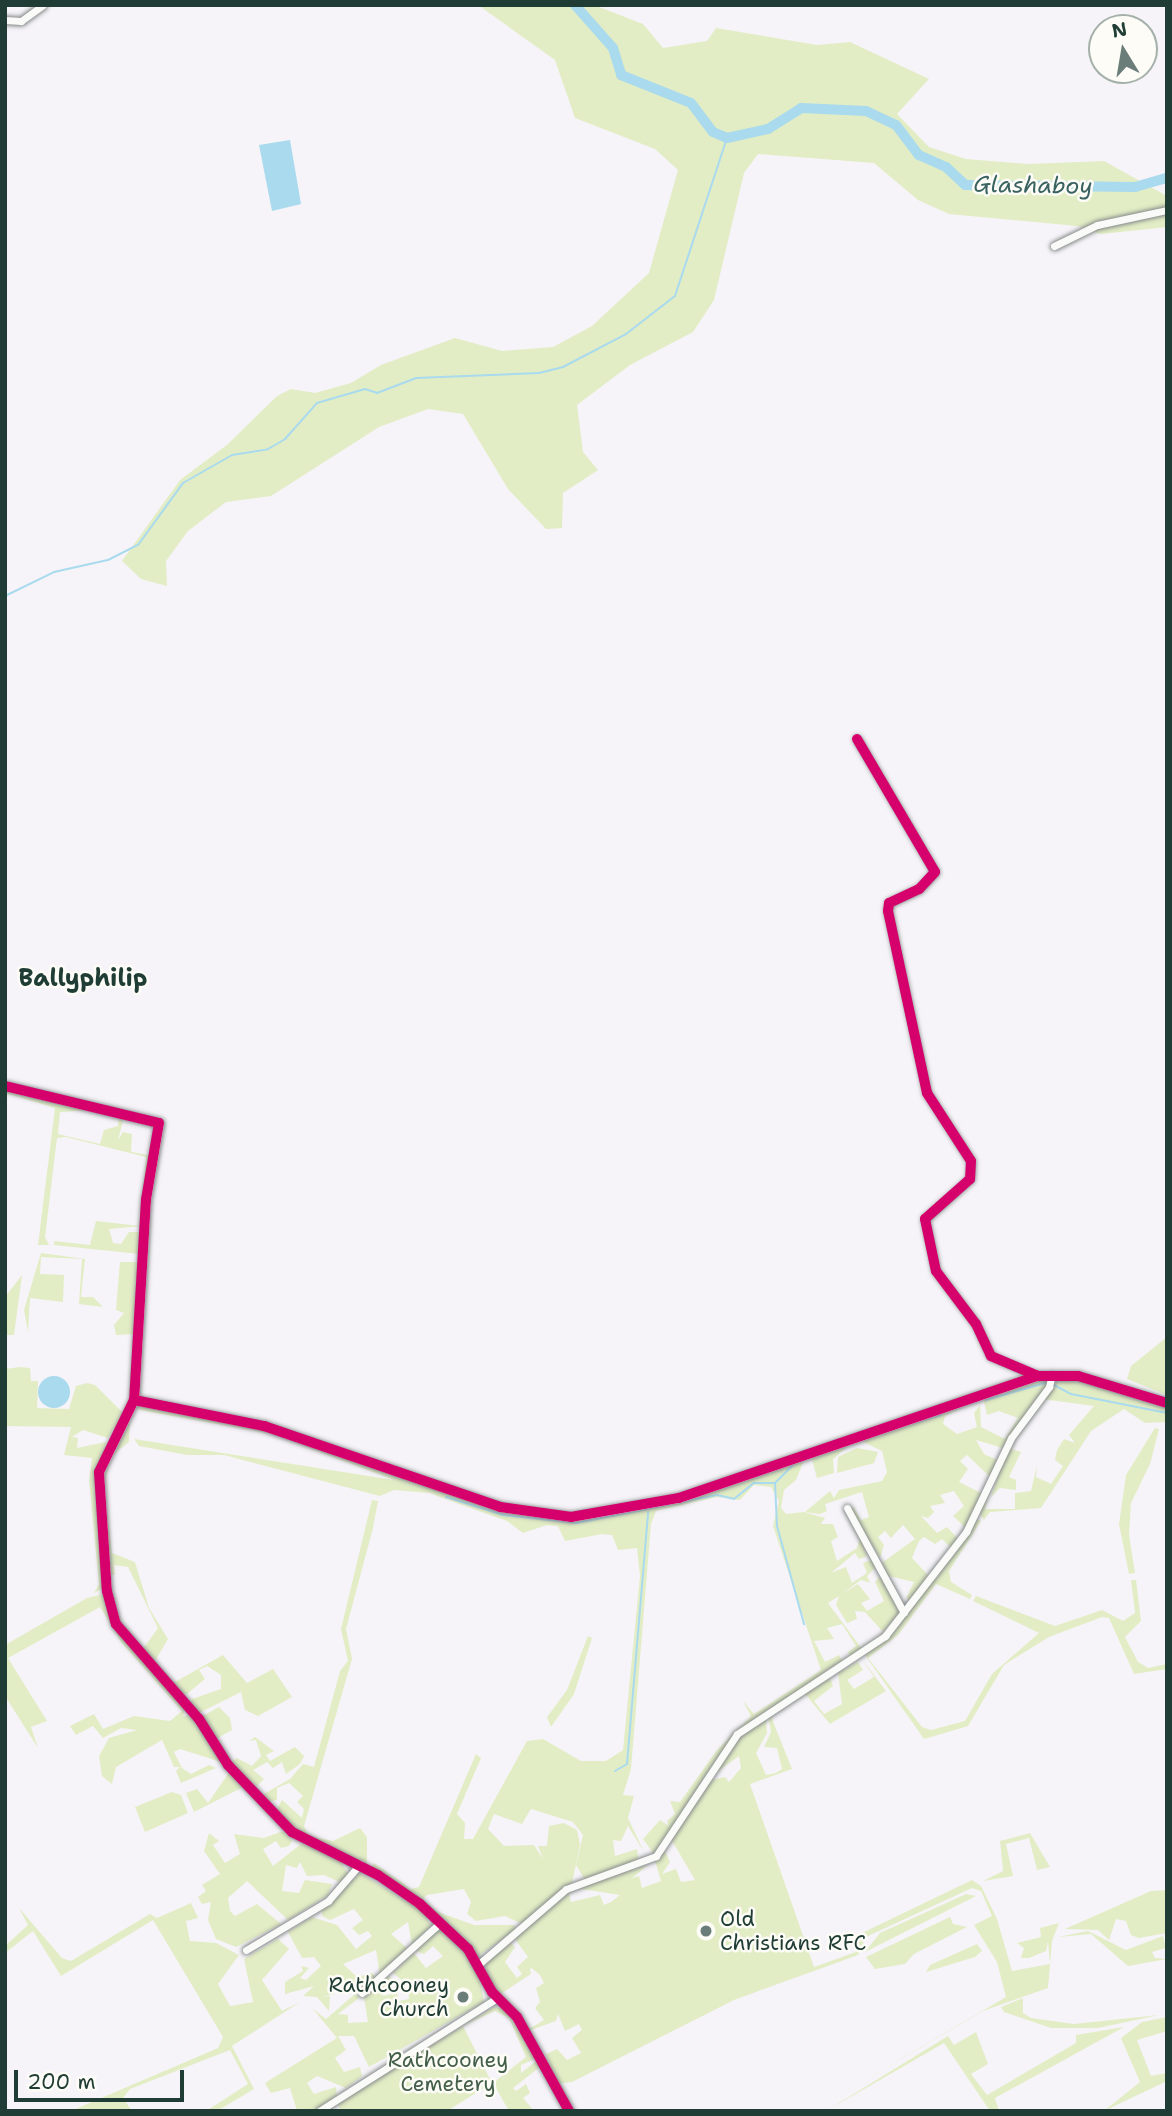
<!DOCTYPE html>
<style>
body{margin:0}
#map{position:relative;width:1172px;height:2116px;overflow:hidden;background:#f6f4f8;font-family:"Shantell Sans",sans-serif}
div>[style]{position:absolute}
.green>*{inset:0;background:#e2edc5}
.water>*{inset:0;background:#a9daee}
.round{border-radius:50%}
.stream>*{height:2px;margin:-1px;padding:0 1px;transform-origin:1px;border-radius:1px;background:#a9daee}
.river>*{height:10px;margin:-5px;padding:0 5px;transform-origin:5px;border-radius:5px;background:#a9daee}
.roads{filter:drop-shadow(0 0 2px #858a8a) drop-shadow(0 0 2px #858a8a)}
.minor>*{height:7px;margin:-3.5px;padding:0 3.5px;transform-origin:3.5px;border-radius:3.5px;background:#fafaf9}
.tertiary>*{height:9px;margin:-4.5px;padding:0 4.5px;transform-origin:4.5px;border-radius:4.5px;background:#fafaf9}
.cycleway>*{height:10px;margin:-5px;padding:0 5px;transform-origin:5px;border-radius:5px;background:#d6006c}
.dots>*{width:19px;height:19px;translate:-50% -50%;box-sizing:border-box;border:4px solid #fdfcf7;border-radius:50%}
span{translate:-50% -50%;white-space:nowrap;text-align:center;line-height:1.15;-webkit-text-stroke:5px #fdfcf7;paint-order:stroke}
.poi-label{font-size:21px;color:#1f3d34}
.left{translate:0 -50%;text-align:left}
.right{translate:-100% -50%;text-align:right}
.park-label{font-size:21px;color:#435f49}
.water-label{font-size:23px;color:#396261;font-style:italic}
.quarter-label{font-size:24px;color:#1f3d34;font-weight:700}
.frame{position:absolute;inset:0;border:7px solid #1f3d34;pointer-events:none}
.north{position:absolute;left:1088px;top:14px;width:70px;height:70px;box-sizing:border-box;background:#fdfcf7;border:2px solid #a4b0a9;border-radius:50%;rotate:349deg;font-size:19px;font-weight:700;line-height:28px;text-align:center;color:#1f3d34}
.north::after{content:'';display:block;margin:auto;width:24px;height:32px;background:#6a7d79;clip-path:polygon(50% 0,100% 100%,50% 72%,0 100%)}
.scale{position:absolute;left:14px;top:2070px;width:170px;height:32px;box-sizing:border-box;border:4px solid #1f3d34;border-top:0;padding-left:9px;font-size:21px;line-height:24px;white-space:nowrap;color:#1f3d34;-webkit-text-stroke:5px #fdfcf7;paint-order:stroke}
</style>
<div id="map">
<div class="green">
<div style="clip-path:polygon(478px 5px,594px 5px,643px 24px,663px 48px,707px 41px,716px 28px,817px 45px,850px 42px,929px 79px,897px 114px,929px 147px,966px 159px,1029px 164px,1104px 161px,1167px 196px,1167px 227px,1101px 234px,1077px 226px,949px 214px,918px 200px,874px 163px,758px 154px,744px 173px,714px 300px,693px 332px,630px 365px,577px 405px,583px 452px,598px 470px,563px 493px,562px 528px,546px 529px,508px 489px,463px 414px,428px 409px,379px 427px,271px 496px,226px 502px,188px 531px,166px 561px,167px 586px,141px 579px,122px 561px,180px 480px,228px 444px,277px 396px,291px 389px,315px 393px,351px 383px,381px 365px,455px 338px,502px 351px,553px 347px,592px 326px,649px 273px,678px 170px,655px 149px,575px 118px,555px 60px)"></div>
<div style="clip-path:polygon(5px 1089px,93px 1110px,60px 1112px,58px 1134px,100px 1144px,104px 1130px,118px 1126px,119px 1116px,124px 1117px,118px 1140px,123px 1132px,132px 1134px,131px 1152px,148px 1155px,152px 1148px,142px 1226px,109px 1229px,113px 1243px,121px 1244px,129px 1232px,142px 1232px,139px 1254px,54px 1245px,54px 1241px,90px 1245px,96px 1221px,140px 1226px,146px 1157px,66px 1137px,57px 1138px,45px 1237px,49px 1245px,38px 1245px,55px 1108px,5px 1093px)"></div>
<div style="clip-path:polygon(41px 1253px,85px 1259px,81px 1297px,93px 1297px,103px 1307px,79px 1304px,82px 1259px,41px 1257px,40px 1274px,64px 1275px,63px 1302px,30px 1298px,28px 1332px,24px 1310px)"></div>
<div style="clip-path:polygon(120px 1262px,139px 1262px,134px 1334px,116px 1335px,114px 1325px,124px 1313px,116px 1310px)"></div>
<div style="clip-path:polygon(22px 1275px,14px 1335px,5px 1335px,5px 1297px)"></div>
<div style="clip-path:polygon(1167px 1337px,1167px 1395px,1127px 1379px,1131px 1366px)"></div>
<div style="clip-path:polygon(20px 1367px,30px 1368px,31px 1381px,38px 1381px,37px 1408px,69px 1409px,76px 1386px,87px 1383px,95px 1385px,124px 1414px,108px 1438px,83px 1430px,72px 1437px,78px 1438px,77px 1448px,106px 1442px,96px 1481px,103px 1588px,94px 1593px,99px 1584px,89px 1480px,92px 1458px,64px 1455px,71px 1427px,5px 1426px,5px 1369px)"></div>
<div style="clip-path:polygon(1062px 1376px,1167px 1405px,1167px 1422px,1145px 1423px,1124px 1409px,1091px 1431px,1041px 1508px,990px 1512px,984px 1520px,979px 1513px,988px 1500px,985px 1509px,1015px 1509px,1015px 1493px,1031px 1491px,1037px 1465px,1036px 1477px,1051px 1484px,1063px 1466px,1055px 1460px,1057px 1450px,1064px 1439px,1075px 1443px,1069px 1435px,1094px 1406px,1042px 1399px)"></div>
<div style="clip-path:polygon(1034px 1379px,1047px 1380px,1046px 1386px,1003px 1448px,976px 1440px,984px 1454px,997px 1460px,990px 1477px,967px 1455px,960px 1461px,968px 1469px,959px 1482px,983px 1494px,966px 1528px,953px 1516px,964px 1506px,954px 1491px,940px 1495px,945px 1503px,930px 1506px,934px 1512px,928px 1518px,921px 1516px,937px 1533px,947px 1527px,959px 1540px,950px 1547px,942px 1539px,935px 1544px,924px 1537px,919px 1541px,912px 1558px,928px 1575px,911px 1601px,906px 1598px,914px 1582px,885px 1575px,903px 1608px,879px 1565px,915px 1539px,903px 1525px,891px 1538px,885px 1531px,878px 1537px,884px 1545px,880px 1558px,850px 1509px,854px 1507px,861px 1520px,869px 1517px,862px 1492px,825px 1504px,827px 1511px,820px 1514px,805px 1512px,830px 1491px,834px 1498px,839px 1490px,882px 1481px,887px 1472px,882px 1451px,859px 1440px,975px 1401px,945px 1416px,943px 1424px,957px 1434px,977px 1427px,974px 1413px,980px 1405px,981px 1427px,1005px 1439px,1018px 1418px,999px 1411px,987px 1415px,983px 1397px)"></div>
<div style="clip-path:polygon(137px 1404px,252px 1426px,512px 1513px,555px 1519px,659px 1505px,805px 1458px,796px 1480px,784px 1490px,781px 1508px,786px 1514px,804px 1512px,825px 1518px,821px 1524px,833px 1524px,838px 1537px,831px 1541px,837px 1561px,857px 1548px,860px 1537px,867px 1556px,859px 1559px,855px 1553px,831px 1573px,846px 1567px,852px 1583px,867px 1573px,863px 1563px,872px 1560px,876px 1567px,867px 1576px,870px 1583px,861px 1580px,842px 1594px,858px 1584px,870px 1599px,861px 1603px,867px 1611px,884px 1601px,875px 1582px,881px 1575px,899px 1613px,883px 1632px,865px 1612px,855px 1611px,857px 1619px,847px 1623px,836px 1605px,839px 1596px,828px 1603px,862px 1649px,851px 1657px,848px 1652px,856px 1646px,842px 1624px,827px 1628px,834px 1639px,814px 1641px,825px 1662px,839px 1655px,843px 1662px,735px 1732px,654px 1854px,643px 1839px,660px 1820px,669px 1826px,667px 1821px,675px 1814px,670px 1801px,680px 1802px,717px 1750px,751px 1716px,743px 1701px,754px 1714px,821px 1670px,773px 1526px,779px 1501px,771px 1487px,754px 1485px,740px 1500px,717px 1497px,656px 1511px,651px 1524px,631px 1769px,623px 1795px,634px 1796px,628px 1818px,644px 1852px,628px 1826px,621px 1841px,613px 1840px,615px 1856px,637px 1849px,639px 1863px,585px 1880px,576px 1865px,583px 1835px,573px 1822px,531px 1809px,522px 1824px,494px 1814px,488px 1829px,504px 1846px,534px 1845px,543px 1859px,538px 1846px,547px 1846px,549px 1826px,564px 1823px,577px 1830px,580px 1845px,572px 1883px,522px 1924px,505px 1916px,476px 1921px,467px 1914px,471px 1902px,464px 1889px,427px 1895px,423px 1899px,438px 1912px,474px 1925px,514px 1925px,516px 1930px,478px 1956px,372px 1867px,374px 1863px,411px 1889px,419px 1887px,476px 1754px,481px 1758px,457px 1814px,465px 1823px,464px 1839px,473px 1839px,527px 1741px,543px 1739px,581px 1761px,606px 1761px,623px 1750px,640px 1576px,637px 1548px,618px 1550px,612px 1535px,602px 1534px,565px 1541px,558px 1526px,547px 1525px,523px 1533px,507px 1521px,429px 1493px,394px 1490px,380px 1496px,224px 1455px,187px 1455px,139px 1446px,134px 1439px,394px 1480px,272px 1434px,139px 1410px)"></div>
<div style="clip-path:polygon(130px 1415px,129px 1442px,110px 1457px,104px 1488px,112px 1553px,135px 1562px,149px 1608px,168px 1639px,155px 1661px,173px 1683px,223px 1655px,247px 1683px,273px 1669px,292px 1697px,258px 1716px,245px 1710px,241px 1692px,197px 1714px,190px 1706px,192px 1699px,221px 1689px,221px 1675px,207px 1666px,199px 1670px,205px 1679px,182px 1698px,142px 1650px,158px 1628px,128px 1567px,114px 1565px,115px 1575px,108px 1574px,101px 1471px)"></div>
<div style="clip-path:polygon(1155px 1428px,1159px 1429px,1150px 1464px,1131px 1503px,1129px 1535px,1135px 1573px,1129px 1574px,1119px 1524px,1126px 1475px)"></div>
<div style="clip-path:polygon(851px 1444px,833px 1459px,834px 1473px,817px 1478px,811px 1456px)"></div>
<div style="clip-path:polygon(857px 1448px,878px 1452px,874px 1463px,837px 1473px,838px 1457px)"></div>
<div style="clip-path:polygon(1008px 1448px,1021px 1452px,1009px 1477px,1016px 1480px,1016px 1490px,1000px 1488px,991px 1497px)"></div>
<div style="clip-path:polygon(372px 1500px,378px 1501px,373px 1528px,346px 1629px,352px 1659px,304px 1826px,309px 1836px,333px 1841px,360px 1828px,367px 1837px,367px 1865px,309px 1842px,276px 1811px,282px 1800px,302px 1818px,304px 1809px,297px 1802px,303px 1796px,289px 1783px,277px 1788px,277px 1800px,268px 1802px,262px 1795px,290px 1779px,303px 1764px,314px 1767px,340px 1671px,348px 1661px,341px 1629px)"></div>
<div style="clip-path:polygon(977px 1519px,981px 1521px,949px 1571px,951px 1582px,972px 1595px,970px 1599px,936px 1584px,898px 1635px,868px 1658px,922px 1727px,931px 1730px,965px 1721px,992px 1674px,1039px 1633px,973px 1601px,976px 1596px,1055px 1626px,1102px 1610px,1123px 1621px,1135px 1613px,1131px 1580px,1136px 1580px,1141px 1621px,1125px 1637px,1138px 1662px,1148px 1668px,1167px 1664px,1167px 1669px,1134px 1674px,1109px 1618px,1102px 1617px,1049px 1637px,1004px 1665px,968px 1726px,924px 1739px,865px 1655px,917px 1599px)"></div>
<div style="clip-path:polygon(104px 1594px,110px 1616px,185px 1709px,183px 1716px,194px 1716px,221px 1762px,180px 1749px,174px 1752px,182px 1768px,191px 1774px,209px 1765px,216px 1768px,181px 1783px,176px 1771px,180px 1767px,174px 1767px,162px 1740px,116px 1767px,112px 1784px,102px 1776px,99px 1756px,109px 1738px,137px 1730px,121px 1728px,103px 1738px,93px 1726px,76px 1735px,70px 1726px,94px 1714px,103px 1729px,134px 1716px,170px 1721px,182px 1711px,121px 1642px,100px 1607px,8px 1658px,47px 1721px,31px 1727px,38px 1748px,5px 1696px,5px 1645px,87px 1598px)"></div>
<div style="clip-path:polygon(588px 1636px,592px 1638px,574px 1694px,551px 1727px,547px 1717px,567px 1690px)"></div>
<div style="clip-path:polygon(862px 1659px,886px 1691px,830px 1724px,805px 1694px,770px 1714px,792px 1769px,750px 1784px,814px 1967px,856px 1952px,854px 1940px,860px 1934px,972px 1880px,981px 1886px,997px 1919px,1012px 1971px,1050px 1964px,1048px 1942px,1046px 1951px,1029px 1958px,1021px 1958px,1024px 1948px,1017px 1943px,1041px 1937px,1040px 1928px,1059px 1923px,1052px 1941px,1048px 1988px,983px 2011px,812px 2111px,1006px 1997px,997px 1962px,974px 1925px,992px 1916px,981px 1891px,972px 1888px,866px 1937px,858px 1955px,734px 2000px,572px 2082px,557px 2084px,546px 2054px,557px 2049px,567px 2060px,581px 2053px,572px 2038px,582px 2030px,579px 2024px,565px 2031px,558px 2014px,556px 2021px,531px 2030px,534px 2042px,527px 2030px,544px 2020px,535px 2008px,540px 2002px,536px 1988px,544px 1983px,540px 1975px,530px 1967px,531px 1974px,499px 1995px,487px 1976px,486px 1963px,511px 1943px,515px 1947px,505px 1962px,517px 1978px,522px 1974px,517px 1967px,528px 1957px,515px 1939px,542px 1911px,568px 1891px,571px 1902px,600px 1895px,604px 1905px,611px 1902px,620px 1895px,575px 1888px,648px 1865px,632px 1878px,639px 1876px,642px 1888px,661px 1881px,655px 1861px,665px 1851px,670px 1862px,662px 1874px,676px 1869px,681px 1882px,695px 1880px,671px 1839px,707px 1781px,725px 1777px,729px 1782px,741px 1768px,739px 1756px,710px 1777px,737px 1738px,766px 1720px,767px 1733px,756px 1753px,766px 1775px,776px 1773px,782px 1769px,777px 1748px,764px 1747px,771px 1732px,768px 1715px,830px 1678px,833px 1686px,814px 1701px,824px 1714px,842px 1704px,838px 1673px,858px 1662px,863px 1670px,847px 1680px,854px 1689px,874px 1677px)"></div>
<div style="clip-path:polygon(219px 1707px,230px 1718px,232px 1730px,216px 1739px,228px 1758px,201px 1717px)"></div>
<div style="clip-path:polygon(255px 1737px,274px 1751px,266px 1755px,270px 1761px,295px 1747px,304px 1756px,300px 1764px,286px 1774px,282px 1762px,273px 1768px,267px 1762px,253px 1770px,264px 1779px,257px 1786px,230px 1763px,237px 1758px,252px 1766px,261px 1756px,256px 1740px,249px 1741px)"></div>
<div style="clip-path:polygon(230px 1771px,245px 1786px,194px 1812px,186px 1793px,197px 1789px,208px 1803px)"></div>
<div style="clip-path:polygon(172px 1792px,181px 1795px,188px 1813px,145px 1832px,135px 1807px)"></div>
<div style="clip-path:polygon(283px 1831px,292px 1841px,289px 1846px,281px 1848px,276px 1841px,263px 1849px,273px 1866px,301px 1844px,337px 1855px,348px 1874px,342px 1883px,324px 1875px,307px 1876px,300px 1862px,297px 1868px,286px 1865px,282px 1891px,299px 1893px,305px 1880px,332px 1884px,328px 1895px,288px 1920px,247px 1881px,228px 1898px,230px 1911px,235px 1916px,257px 1904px,281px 1924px,236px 1947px,216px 1939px,208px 1920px,211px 1902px,202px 1904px,198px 1897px,206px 1891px,202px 1885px,220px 1874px,204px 1851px,209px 1833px,219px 1841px,213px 1845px,225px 1863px,240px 1854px,234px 1834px,264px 1838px)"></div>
<div style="clip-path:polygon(1030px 1833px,1050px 1867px,1037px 1870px,1029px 1838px,1006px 1844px,1013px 1876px,983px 1881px,1003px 1871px,1000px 1841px)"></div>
<div style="clip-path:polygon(360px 1873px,422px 1911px,431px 1926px,412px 1945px,408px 1922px,391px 1934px,408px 1949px,380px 1975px,376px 1950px,343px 1964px,357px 1977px,372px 1973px,377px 1978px,350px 1991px,342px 1980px,334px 1981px,334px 1994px,321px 1997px,330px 1996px,329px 2011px,317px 1997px,303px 1996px,314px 1986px,285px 1994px,285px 1982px,303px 1971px,301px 1966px,309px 1968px,300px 1978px,306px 1980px,321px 1966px,314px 1957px,302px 1958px,288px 1932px,312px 1917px,337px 1925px,356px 1949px,372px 1936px,368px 1931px,359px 1935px,352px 1928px,363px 1920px,354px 1909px,330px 1920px,322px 1916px,322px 1909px)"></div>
<div style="clip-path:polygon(1167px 1890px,1167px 1933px,1139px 1938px,1131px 1935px,1126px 1921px,1116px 1919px,1109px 1940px,1098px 1930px,1065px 1929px,1151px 1891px)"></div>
<div style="clip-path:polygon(966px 1894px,976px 1896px,865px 1952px,880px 1933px)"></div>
<div style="clip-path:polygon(191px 1903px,198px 1918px,186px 1921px,190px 1941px,216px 1943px,239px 1955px,218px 1984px,230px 2006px,253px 2002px,244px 1959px,278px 1939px,289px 1949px,262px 1980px,282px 2011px,300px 2002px,232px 2046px,254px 2089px,217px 2111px,206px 2111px,248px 2084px,230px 2050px,130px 2089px,123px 2098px,132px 2111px,71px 2111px,218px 2048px,223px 2037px,153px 1920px,61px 1976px,33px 1931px,5px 1953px,5px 1946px,28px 1925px,19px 1908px,62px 1958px,71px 1961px,150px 1914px,157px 1918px)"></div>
<div style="clip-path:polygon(950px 1917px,953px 1924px,967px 1927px,914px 1954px,905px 1964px,875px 1969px,866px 1957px)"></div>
<div style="clip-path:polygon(438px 1929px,476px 1961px,484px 2002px,369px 2067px,354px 2036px,338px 2036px,346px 2050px,335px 2058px,344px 2072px,360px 2067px,362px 2076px,346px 2088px,317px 2076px,307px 2083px,314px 2094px,336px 2087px,337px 2095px,315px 2111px,297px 2111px,290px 2088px,271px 2093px,265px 2083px,337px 2038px,313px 2009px,326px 2019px,356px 1993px,359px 1998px,338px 2014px,348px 2015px,348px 2023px,368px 2022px,364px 1998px,389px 1976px,393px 1980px,382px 1996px,397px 1993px,399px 2001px,409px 1999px,408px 1985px,393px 1973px,414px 1953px,426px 1968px,443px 1956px,433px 1946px,424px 1954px,416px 1951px)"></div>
<div style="clip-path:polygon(1088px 1931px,1126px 1950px,1163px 1936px,1166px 1948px,1152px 1952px,1155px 1958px,1167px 1959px,1128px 1966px,1091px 1934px,1058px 1937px)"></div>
<div style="clip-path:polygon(977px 1944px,982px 1951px,975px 1957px,926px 1972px,930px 1965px)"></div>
<div style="clip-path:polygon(1023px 1998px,1023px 2013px,1031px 2018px,1074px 2024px,1159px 2015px,1098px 2028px,1051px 2028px,1004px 2012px,1001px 2007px)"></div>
<div style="clip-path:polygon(494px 2007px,505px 2009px,535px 2059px,521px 2065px,521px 2073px,536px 2061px,540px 2067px,513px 2088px,516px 2091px,526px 2084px,530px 2093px,523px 2098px,534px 2111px,509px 2111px,493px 2083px,526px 2057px,509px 2018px,495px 2011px,463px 2026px,492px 2083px,447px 2111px,341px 2111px,337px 2103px)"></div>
<div style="clip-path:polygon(1167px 2017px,1167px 2031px,1137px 2040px,1151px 2076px,1167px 2073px,1167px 2081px,1104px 2111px,1140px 2082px,1121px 2038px,1142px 2022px)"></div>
<div style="clip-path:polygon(1124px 2027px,995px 2098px,999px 2111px,990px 2111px,944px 2043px,826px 2111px,948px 2036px,954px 2045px,976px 2032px,988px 2064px,971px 2074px,987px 2095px,1076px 2043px,1076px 2035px)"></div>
</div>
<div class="water">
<div style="clip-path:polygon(290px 140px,301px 204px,272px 211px,259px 145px)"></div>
<div class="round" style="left:38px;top:1376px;width:32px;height:32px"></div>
</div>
<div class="stream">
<div style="left:5px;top:596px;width:55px;rotate:-26.1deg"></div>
<div style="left:54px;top:572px;width:55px;rotate:-12.5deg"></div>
<div style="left:108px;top:560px;width:34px;rotate:-27deg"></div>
<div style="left:138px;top:545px;width:77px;rotate:-54deg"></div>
<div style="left:183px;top:483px;width:56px;rotate:-29.7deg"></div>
<div style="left:232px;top:455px;width:36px;rotate:-9deg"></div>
<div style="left:268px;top:449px;width:20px;rotate:-30deg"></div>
<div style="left:285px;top:439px;width:48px;rotate:-48.4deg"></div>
<div style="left:317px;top:403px;width:50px;rotate:-16.3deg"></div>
<div style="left:365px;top:389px;width:13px;rotate:18deg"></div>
<div style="left:377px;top:393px;width:42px;rotate:-21deg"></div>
<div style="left:416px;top:378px;width:123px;rotate:-2.3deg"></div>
<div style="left:539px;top:373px;width:25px;rotate:-14deg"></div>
<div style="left:563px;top:367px;width:71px;rotate:-27.6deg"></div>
<div style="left:626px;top:334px;width:62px;rotate:-37.8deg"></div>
<div style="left:675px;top:296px;width:166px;rotate:-71.8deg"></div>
<div style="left:1054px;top:1385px;width:19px;rotate:28deg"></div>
<div style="left:1071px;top:1394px;width:98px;rotate:11.2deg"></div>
<div style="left:986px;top:1400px;width:61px;rotate:-16.1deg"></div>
<div style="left:913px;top:1423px;width:29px;rotate:-16deg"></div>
<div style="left:775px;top:1483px;width:43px;rotate:87.3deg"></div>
<div style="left:777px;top:1526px;width:102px;rotate:74.6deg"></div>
<div style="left:446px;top:1497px;width:60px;rotate:17.5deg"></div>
<div style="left:503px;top:1515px;width:74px;rotate:6.2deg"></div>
<div style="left:577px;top:1523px;width:143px;rotate:-11.3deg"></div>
<div style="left:717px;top:1495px;width:17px;rotate:13deg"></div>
<div style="left:734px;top:1499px;width:26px;rotate:-39deg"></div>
<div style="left:754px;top:1483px;width:21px"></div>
<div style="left:775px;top:1483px;width:30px;rotate:-45deg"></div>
<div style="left:615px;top:1771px;width:14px;rotate:-30deg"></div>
<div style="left:627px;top:1764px;width:253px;rotate:-85.2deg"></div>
</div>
<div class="river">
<div style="left:575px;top:5px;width:57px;rotate:48.5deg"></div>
<div style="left:613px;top:48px;width:28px;rotate:73deg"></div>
<div style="left:621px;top:75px;width:75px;rotate:21.8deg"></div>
<div style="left:691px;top:103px;width:36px;rotate:53deg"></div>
<div style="left:713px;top:132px;width:15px;rotate:23deg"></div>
<div style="left:727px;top:138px;width:42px;rotate:-12.4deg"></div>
<div style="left:768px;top:129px;width:39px;rotate:-32deg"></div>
<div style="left:801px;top:108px;width:65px;rotate:2.6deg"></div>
<div style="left:866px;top:111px;width:33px;rotate:25deg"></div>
<div style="left:896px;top:125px;width:38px;rotate:53deg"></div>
<div style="left:919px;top:155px;width:30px;rotate:24deg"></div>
<div style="left:946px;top:167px;width:26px;rotate:43deg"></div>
<div style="left:965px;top:185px;width:170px;rotate:0.7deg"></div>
<div style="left:1135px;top:187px;width:33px;rotate:-16deg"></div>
</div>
<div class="roads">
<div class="minor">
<div style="left:5px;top:20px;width:16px;rotate:4deg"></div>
<div style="left:21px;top:21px;width:27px;rotate:-36deg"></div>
<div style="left:1054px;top:246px;width:48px;rotate:-26deg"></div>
<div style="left:1097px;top:225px;width:72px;rotate:-12.1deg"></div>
<div style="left:857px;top:739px;width:154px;rotate:59.6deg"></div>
<div style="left:935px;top:872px;width:23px;rotate:133deg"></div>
<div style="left:919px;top:889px;width:33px;rotate:155deg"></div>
<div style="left:889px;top:903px;width:8px;rotate:97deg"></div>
<div style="left:888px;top:911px;width:186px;rotate:77.9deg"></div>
<div style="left:927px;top:1093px;width:81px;rotate:57.1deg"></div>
<div style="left:971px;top:1161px;width:18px;rotate:93deg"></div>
<div style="left:970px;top:1179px;width:60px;rotate:138.4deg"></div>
<div style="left:925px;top:1219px;width:53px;rotate:78.1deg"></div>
<div style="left:936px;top:1271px;width:66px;rotate:53deg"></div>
<div style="left:976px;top:1324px;width:35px;rotate:65deg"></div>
<div style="left:991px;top:1356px;width:51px;rotate:23.1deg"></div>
<div style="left:847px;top:1508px;width:119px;rotate:61.5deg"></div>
<div style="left:246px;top:1950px;width:96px;rotate:-30.9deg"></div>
<div style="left:328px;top:1901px;width:49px;rotate:-49.1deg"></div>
<div style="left:480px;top:1963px;width:113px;rotate:-40.7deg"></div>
<div style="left:566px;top:1889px;width:96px;rotate:-20.1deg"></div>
<div style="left:656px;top:1856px;width:146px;rotate:-56.4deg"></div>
<div style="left:737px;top:1734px;width:178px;rotate:-33.5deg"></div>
<div style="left:885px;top:1636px;width:132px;rotate:-52.1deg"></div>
<div style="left:966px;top:1532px;width:104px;rotate:-64.4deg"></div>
<div style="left:1011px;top:1438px;width:64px;rotate:-53.3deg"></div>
<div style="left:1049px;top:1387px;width:13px;rotate:-77deg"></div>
<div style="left:362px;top:1993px;width:106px;rotate:-41.9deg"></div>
<div style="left:319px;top:2111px;width:211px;rotate:-32.4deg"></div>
</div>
<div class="tertiary">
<div style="left:5px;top:1086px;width:158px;rotate:13.5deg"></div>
<div style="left:159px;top:1123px;width:78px;rotate:99.6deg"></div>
<div style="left:146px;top:1200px;width:200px;rotate:93.4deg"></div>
<div style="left:134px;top:1400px;width:80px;rotate:115.9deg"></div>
<div style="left:99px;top:1472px;width:119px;rotate:86.2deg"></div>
<div style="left:107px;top:1591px;width:34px;rotate:75deg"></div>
<div style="left:116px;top:1624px;width:126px;rotate:48.9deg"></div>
<div style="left:199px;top:1719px;width:54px;rotate:57.8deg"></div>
<div style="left:228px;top:1765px;width:93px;rotate:46.3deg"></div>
<div style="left:292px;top:1832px;width:96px;rotate:26.6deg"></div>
<div style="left:378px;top:1875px;width:51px;rotate:34.6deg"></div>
<div style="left:420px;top:1904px;width:66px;rotate:43.2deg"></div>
<div style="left:468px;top:1949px;width:49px;rotate:60.8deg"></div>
<div style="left:492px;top:1992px;width:35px;rotate:45deg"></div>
<div style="left:517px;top:2017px;width:107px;rotate:61deg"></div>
<div style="left:134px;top:1400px;width:133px;rotate:11.3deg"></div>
<div style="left:264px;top:1426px;width:250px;rotate:18.9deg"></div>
<div style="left:500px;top:1507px;width:72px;rotate:8deg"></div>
<div style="left:571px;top:1517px;width:110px;rotate:-10deg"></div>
<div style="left:679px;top:1498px;width:379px;rotate:-18.8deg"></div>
<div style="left:1038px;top:1376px;width:40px"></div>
<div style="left:1078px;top:1376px;width:93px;rotate:16.9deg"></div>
</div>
</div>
<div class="cycleway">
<div style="left:857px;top:739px;width:154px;rotate:59.6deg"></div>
<div style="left:935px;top:872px;width:23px;rotate:133deg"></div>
<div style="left:919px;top:889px;width:33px;rotate:155deg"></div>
<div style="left:889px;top:903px;width:8px;rotate:97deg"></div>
<div style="left:888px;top:911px;width:186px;rotate:77.9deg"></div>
<div style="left:927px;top:1093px;width:81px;rotate:57.1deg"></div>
<div style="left:971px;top:1161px;width:18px;rotate:93deg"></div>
<div style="left:970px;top:1179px;width:60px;rotate:138.4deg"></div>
<div style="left:925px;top:1219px;width:53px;rotate:78.1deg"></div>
<div style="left:936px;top:1271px;width:66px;rotate:53deg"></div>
<div style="left:976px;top:1324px;width:35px;rotate:65deg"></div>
<div style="left:991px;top:1356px;width:51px;rotate:23.1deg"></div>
<div style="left:5px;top:1086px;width:158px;rotate:13.5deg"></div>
<div style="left:159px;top:1123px;width:78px;rotate:99.6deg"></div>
<div style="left:146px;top:1200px;width:200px;rotate:93.4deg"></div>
<div style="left:134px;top:1400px;width:80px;rotate:115.9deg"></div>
<div style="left:99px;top:1472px;width:119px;rotate:86.2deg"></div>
<div style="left:107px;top:1591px;width:34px;rotate:75deg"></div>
<div style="left:116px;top:1624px;width:126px;rotate:48.9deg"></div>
<div style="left:199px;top:1719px;width:54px;rotate:57.8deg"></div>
<div style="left:228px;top:1765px;width:93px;rotate:46.3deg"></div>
<div style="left:292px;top:1832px;width:96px;rotate:26.6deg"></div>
<div style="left:378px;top:1875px;width:51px;rotate:34.6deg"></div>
<div style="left:420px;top:1904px;width:66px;rotate:43.2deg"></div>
<div style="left:468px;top:1949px;width:49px;rotate:60.8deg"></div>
<div style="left:492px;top:1992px;width:35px;rotate:45deg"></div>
<div style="left:517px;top:2017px;width:107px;rotate:61deg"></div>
<div style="left:134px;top:1400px;width:133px;rotate:11.3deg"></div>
<div style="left:264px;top:1426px;width:250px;rotate:18.9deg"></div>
<div style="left:500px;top:1507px;width:72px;rotate:8deg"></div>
<div style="left:571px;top:1517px;width:110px;rotate:-10deg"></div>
<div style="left:679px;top:1498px;width:379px;rotate:-18.8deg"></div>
<div style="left:1038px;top:1376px;width:40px"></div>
<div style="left:1078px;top:1376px;width:93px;rotate:16.9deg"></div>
</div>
<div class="dots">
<div style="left:706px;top:1931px;background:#6a7d79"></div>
<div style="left:463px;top:1997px;background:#6a7d79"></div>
</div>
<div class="poi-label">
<span class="left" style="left:720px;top:1931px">Old<br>Christians RFC</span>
<span class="right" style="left:449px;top:1997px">Rathcooney<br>Church</span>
</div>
<div class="park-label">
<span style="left:448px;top:2072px">Rathcooney<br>Cemetery</span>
</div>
<div class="water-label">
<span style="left:1033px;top:185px;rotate:1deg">Glashaboy</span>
</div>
<div class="quarter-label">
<span style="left:83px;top:979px">Ballyphilip</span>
</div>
<div class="frame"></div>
<div class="north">N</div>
<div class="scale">200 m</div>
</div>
